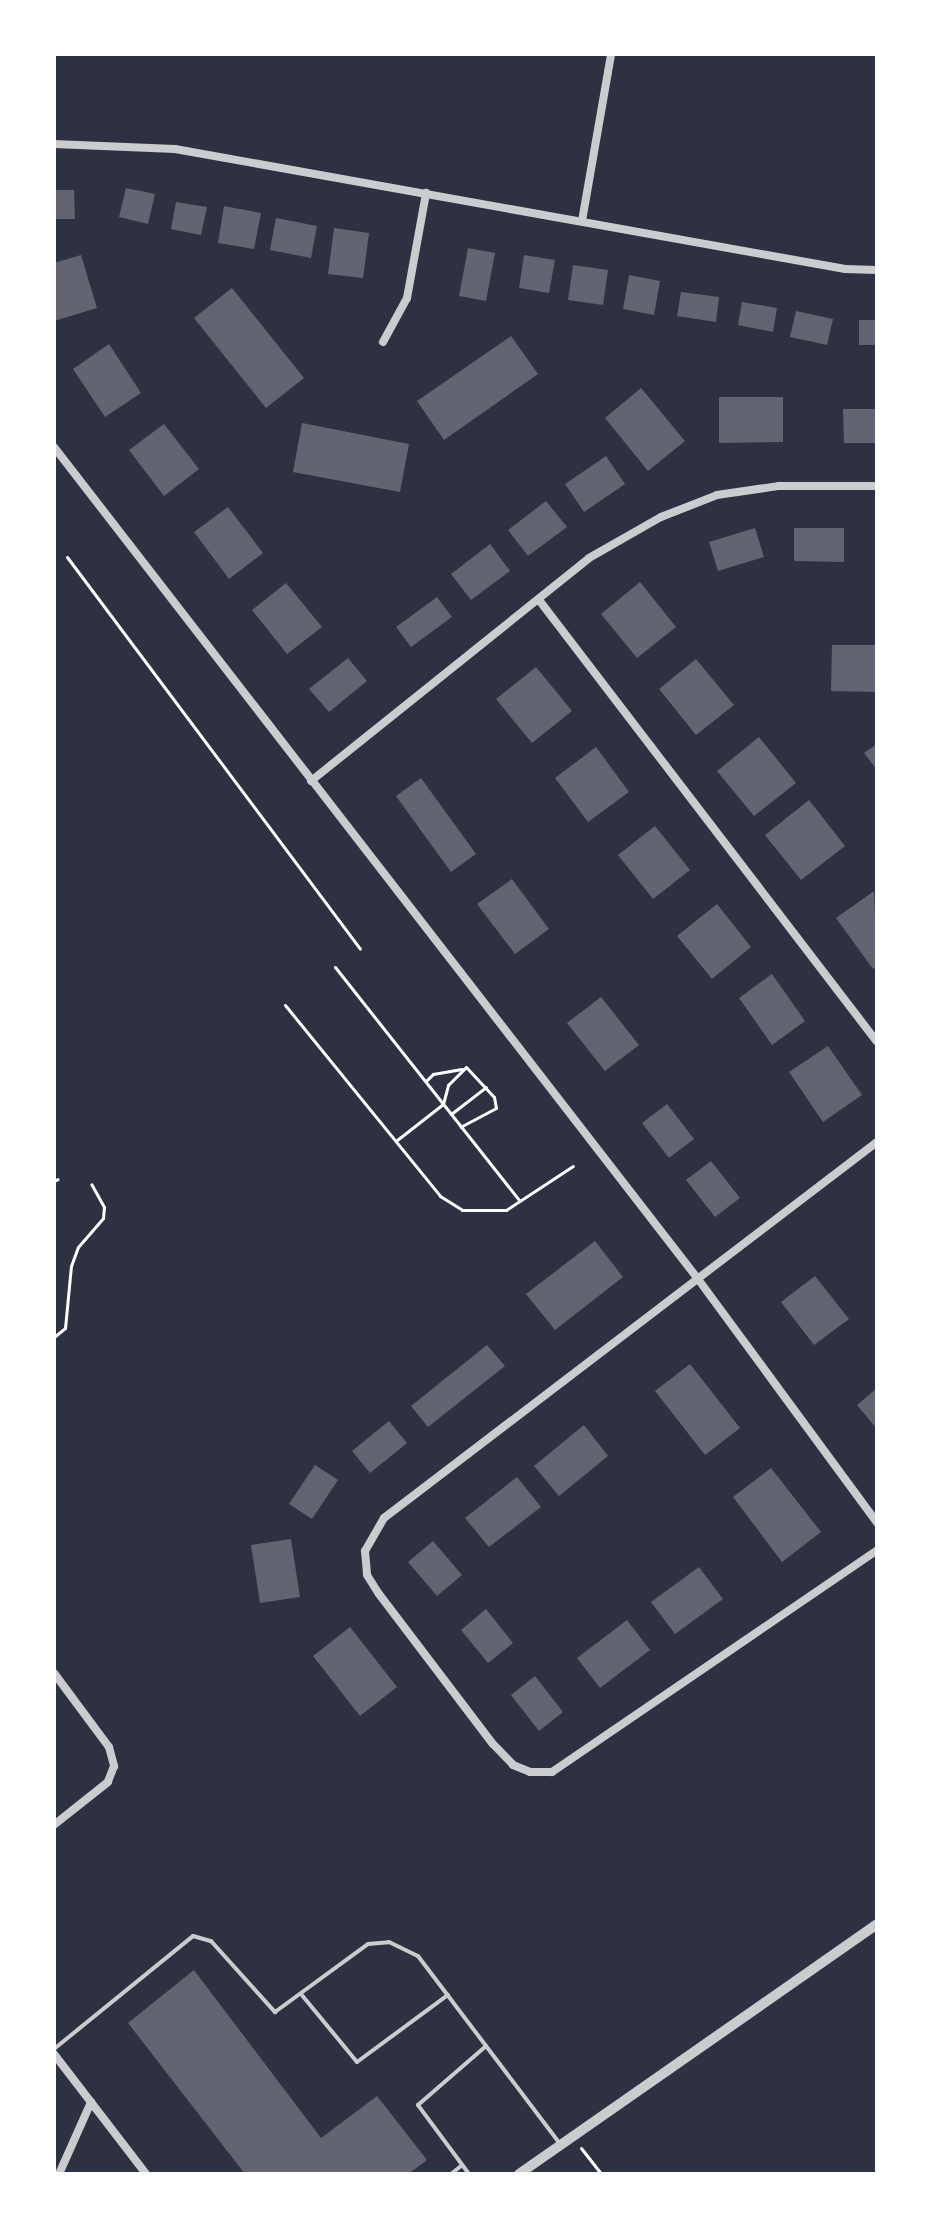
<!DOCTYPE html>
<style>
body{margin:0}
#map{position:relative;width:931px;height:2228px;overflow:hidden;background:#2d3142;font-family:"Noto Sans",sans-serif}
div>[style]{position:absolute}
.building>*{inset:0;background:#626471}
.path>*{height:3px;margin:-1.5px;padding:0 1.5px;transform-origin:1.5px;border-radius:1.5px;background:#fff}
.service>*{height:4px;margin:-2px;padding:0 2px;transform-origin:2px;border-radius:2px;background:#caccd0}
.minor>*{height:8px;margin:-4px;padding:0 4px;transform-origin:4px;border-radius:4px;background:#caccd0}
.tertiary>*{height:10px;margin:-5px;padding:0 5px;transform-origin:5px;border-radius:5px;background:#caccd0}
span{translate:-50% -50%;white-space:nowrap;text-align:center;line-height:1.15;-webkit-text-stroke:8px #fff;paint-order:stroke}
.frame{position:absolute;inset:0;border:56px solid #fff;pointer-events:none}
</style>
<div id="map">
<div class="building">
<div style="clip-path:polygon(126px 188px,155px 194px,148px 224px,119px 217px)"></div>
<div style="clip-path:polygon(54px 190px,74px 190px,75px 219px,54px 219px)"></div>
<div style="clip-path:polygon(176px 202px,207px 207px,201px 235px,171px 229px)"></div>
<div style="clip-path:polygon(224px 206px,261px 213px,254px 249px,218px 243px)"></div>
<div style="clip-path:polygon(276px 218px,317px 226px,311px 258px,270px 250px)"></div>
<div style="clip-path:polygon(334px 228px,369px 233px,363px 278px,328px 274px)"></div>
<div style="clip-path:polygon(468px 248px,495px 253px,486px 301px,459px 296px)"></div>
<div style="clip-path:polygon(81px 255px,97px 308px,54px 321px,54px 263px)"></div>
<div style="clip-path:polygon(524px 255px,555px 260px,549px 293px,519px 288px)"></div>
<div style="clip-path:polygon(573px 265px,608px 270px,603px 305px,568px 300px)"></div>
<div style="clip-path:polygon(629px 275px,660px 281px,654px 315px,623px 309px)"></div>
<div style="clip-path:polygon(232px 288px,304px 378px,266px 408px,194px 318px)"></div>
<div style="clip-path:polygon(681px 292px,719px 297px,716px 322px,677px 316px)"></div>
<div style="clip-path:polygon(742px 302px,777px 308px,773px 332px,738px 325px)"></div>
<div style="clip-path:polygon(796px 311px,833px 319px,827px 345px,790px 337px)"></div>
<div style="clip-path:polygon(859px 320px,877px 320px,877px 345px,859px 345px)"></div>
<div style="clip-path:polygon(511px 336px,538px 374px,444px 440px,417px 401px)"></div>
<div style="clip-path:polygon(109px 344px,141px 393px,105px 417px,73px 369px)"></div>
<div style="clip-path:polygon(641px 388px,685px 441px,648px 471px,605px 418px)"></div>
<div style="clip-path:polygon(719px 397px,783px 397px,783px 442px,719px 443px)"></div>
<div style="clip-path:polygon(843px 409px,877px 409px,877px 443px,844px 443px)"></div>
<div style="clip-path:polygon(302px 423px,409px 444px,400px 492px,293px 472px)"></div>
<div style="clip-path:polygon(164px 424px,199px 469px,164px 496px,129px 450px)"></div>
<div style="clip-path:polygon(606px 456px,625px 484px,584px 512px,565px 484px)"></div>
<div style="clip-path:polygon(546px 501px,567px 527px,528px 556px,508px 530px)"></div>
<div style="clip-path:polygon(228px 507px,263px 553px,229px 579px,194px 532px)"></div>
<div style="clip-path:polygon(755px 528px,764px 557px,718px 571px,709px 542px)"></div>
<div style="clip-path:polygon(794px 528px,844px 528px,844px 562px,794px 561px)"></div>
<div style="clip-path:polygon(490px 544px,510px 571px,471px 600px,451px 574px)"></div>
<div style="clip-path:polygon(640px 582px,676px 627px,637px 658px,601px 614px)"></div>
<div style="clip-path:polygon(286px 583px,322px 627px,287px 654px,252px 610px)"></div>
<div style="clip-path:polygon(437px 597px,452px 617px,411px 647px,396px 627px)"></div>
<div style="clip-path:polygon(832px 645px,877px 645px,877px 692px,831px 691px)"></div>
<div style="clip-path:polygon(348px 658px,367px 681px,329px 712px,309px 689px)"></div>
<div style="clip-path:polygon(696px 659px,734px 705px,696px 735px,659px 689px)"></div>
<div style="clip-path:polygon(536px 667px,572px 711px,532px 743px,496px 699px)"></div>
<div style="clip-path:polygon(759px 737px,796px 783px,754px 816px,717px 771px)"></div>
<div style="clip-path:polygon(877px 744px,877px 770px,864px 753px)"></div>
<div style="clip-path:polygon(596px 747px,629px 792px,588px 822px,555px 778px)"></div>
<div style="clip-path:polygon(421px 778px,476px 854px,451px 872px,396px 796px)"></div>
<div style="clip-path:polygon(809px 800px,845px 846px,801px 880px,765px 835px)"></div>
<div style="clip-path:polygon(655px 826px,690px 870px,653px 899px,618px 855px)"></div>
<div style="clip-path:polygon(512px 879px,549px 929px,515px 954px,477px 904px)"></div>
<div style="clip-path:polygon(874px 891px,877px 966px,873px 969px,836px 918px)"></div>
<div style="clip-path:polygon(717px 904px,751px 947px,712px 979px,677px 936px)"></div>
<div style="clip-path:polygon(772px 974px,805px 1021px,772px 1045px,739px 998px)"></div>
<div style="clip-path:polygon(601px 997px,639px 1045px,605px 1071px,567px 1023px)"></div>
<div style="clip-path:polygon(828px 1046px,862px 1095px,823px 1122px,789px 1072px)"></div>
<div style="clip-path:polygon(667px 1104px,694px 1139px,669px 1158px,642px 1123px)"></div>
<div style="clip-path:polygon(711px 1161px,740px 1198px,715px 1217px,686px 1180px)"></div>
<div style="clip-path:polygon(595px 1241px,623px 1277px,555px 1330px,526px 1294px)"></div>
<div style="clip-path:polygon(815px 1276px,849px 1319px,814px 1345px,781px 1302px)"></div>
<div style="clip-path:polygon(487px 1345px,505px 1366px,428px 1427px,411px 1406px)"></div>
<div style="clip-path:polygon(690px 1364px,740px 1428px,705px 1455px,655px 1391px)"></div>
<div style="clip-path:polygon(877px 1388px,877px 1429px,857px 1405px)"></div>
<div style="clip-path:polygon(389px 1421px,407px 1443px,370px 1473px,352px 1451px)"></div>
<div style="clip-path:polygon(584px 1425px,608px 1456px,559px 1496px,534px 1466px)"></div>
<div style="clip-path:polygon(315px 1465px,338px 1480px,312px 1519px,289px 1504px)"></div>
<div style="clip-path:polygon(771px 1468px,821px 1532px,782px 1562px,733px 1497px)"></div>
<div style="clip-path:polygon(517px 1477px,541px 1507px,489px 1547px,465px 1518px)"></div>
<div style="clip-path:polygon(291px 1539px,300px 1597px,260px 1603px,251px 1545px)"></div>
<div style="clip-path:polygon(433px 1541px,462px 1575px,437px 1596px,408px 1562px)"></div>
<div style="clip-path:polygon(699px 1567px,723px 1599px,675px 1634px,651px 1602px)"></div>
<div style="clip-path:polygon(486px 1609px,513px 1643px,488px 1663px,461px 1630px)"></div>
<div style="clip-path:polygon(627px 1620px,650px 1650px,600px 1688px,577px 1658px)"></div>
<div style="clip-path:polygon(350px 1627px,397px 1687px,360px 1716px,313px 1656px)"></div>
<div style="clip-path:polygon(535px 1676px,563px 1712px,539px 1731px,511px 1695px)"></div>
<div style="clip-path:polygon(194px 1970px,321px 2138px,377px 2096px,427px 2160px,408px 2174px,245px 2174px,128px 2023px)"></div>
</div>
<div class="path">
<div style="left:67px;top:557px;width:489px;rotate:53.2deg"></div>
<div style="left:335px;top:967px;width:298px;rotate:51.7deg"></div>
<div style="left:285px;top:1005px;width:246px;rotate:50.9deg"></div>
<div style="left:440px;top:1196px;width:26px;rotate:32deg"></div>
<div style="left:462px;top:1210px;width:44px"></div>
<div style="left:506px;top:1210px;width:80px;rotate:-33.3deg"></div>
<div style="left:426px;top:1081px;width:10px;rotate:-45deg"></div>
<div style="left:433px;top:1074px;width:29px;rotate:-10deg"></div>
<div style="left:451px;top:1114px;width:44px;rotate:-37.6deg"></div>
<div style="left:397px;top:1140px;width:58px;rotate:-38deg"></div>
<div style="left:443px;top:1104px;width:20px;rotate:-75deg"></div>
<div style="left:448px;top:1085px;width:25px;rotate:-45deg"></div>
<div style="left:466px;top:1067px;width:41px;rotate:47deg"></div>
<div style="left:494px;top:1097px;width:11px;rotate:80deg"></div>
<div style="left:496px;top:1108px;width:40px;rotate:152deg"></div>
<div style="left:54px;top:1181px;width:4px;rotate:-27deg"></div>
<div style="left:54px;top:1337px;width:14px;rotate:-39deg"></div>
<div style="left:65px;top:1328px;width:62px;rotate:-84.5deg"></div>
<div style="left:71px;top:1266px;width:20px;rotate:-70deg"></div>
<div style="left:78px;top:1247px;width:38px;rotate:-49deg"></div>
<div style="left:103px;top:1218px;width:11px;rotate:-85deg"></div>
<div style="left:104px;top:1207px;width:26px;rotate:-119deg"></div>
<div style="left:581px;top:2148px;width:33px;rotate:52deg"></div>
</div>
<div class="service">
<div style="left:301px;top:1994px;width:88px;rotate:50.5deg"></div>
<div style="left:357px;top:2062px;width:113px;rotate:-36.4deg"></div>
<div style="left:54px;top:2049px;width:179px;rotate:-39.1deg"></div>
<div style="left:193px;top:1936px;width:19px;rotate:16deg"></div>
<div style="left:211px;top:1941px;width:96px;rotate:48deg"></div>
<div style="left:275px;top:2012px;width:115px;rotate:-36.2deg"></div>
<div style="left:368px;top:1944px;width:21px;rotate:-5deg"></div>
<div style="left:389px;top:1942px;width:32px;rotate:26deg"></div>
<div style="left:418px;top:1956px;width:236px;rotate:52.9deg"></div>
<div style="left:451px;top:2174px;width:14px;rotate:-39deg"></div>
<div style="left:469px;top:2174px;width:86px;rotate:-126.5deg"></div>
<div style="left:418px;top:2105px;width:90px;rotate:-40.9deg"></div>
</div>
<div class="minor">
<div style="left:54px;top:144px;width:121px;rotate:2.4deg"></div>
<div style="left:175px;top:149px;width:681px;rotate:10.15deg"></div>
<div style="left:845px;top:269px;width:32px;rotate:2deg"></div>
<div style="left:582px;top:221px;width:169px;rotate:-80.1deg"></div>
<div style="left:383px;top:342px;width:50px;rotate:-61.4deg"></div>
<div style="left:407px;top:298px;width:107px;rotate:-79.7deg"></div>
<div style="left:54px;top:447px;width:1052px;rotate:52.26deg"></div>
<div style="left:698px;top:1279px;width:303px;rotate:53.7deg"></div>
<div style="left:539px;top:600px;width:556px;rotate:52.59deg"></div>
<div style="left:311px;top:781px;width:356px;rotate:-38.7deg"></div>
<div style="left:589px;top:558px;width:83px;rotate:-29.7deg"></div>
<div style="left:661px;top:517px;width:60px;rotate:-21.4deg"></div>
<div style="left:717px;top:495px;width:63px;rotate:-8.3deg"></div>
<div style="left:779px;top:486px;width:98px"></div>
<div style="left:877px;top:1142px;width:620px;rotate:142.67deg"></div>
<div style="left:384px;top:1518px;width:38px;rotate:120deg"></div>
<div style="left:365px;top:1551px;width:24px;rotate:85deg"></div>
<div style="left:367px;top:1575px;width:22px;rotate:58deg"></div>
<div style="left:379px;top:1594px;width:188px;rotate:52.8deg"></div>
<div style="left:493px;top:1744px;width:29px;rotate:46deg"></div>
<div style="left:513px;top:1765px;width:18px;rotate:22deg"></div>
<div style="left:530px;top:1772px;width:22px"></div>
<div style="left:552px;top:1772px;width:394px;rotate:-34.3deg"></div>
<div style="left:54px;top:1673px;width:92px;rotate:53.4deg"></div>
<div style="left:109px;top:1747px;width:20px;rotate:75deg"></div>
<div style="left:114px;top:1766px;width:17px;rotate:111deg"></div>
<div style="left:108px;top:1782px;width:69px;rotate:141.5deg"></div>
<div style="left:54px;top:2054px;width:151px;rotate:52.5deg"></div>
<div style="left:59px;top:2174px;width:79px;rotate:-66deg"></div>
</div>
<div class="tertiary">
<div style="left:519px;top:2174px;width:437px;rotate:-34.9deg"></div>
</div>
<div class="frame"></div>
</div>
